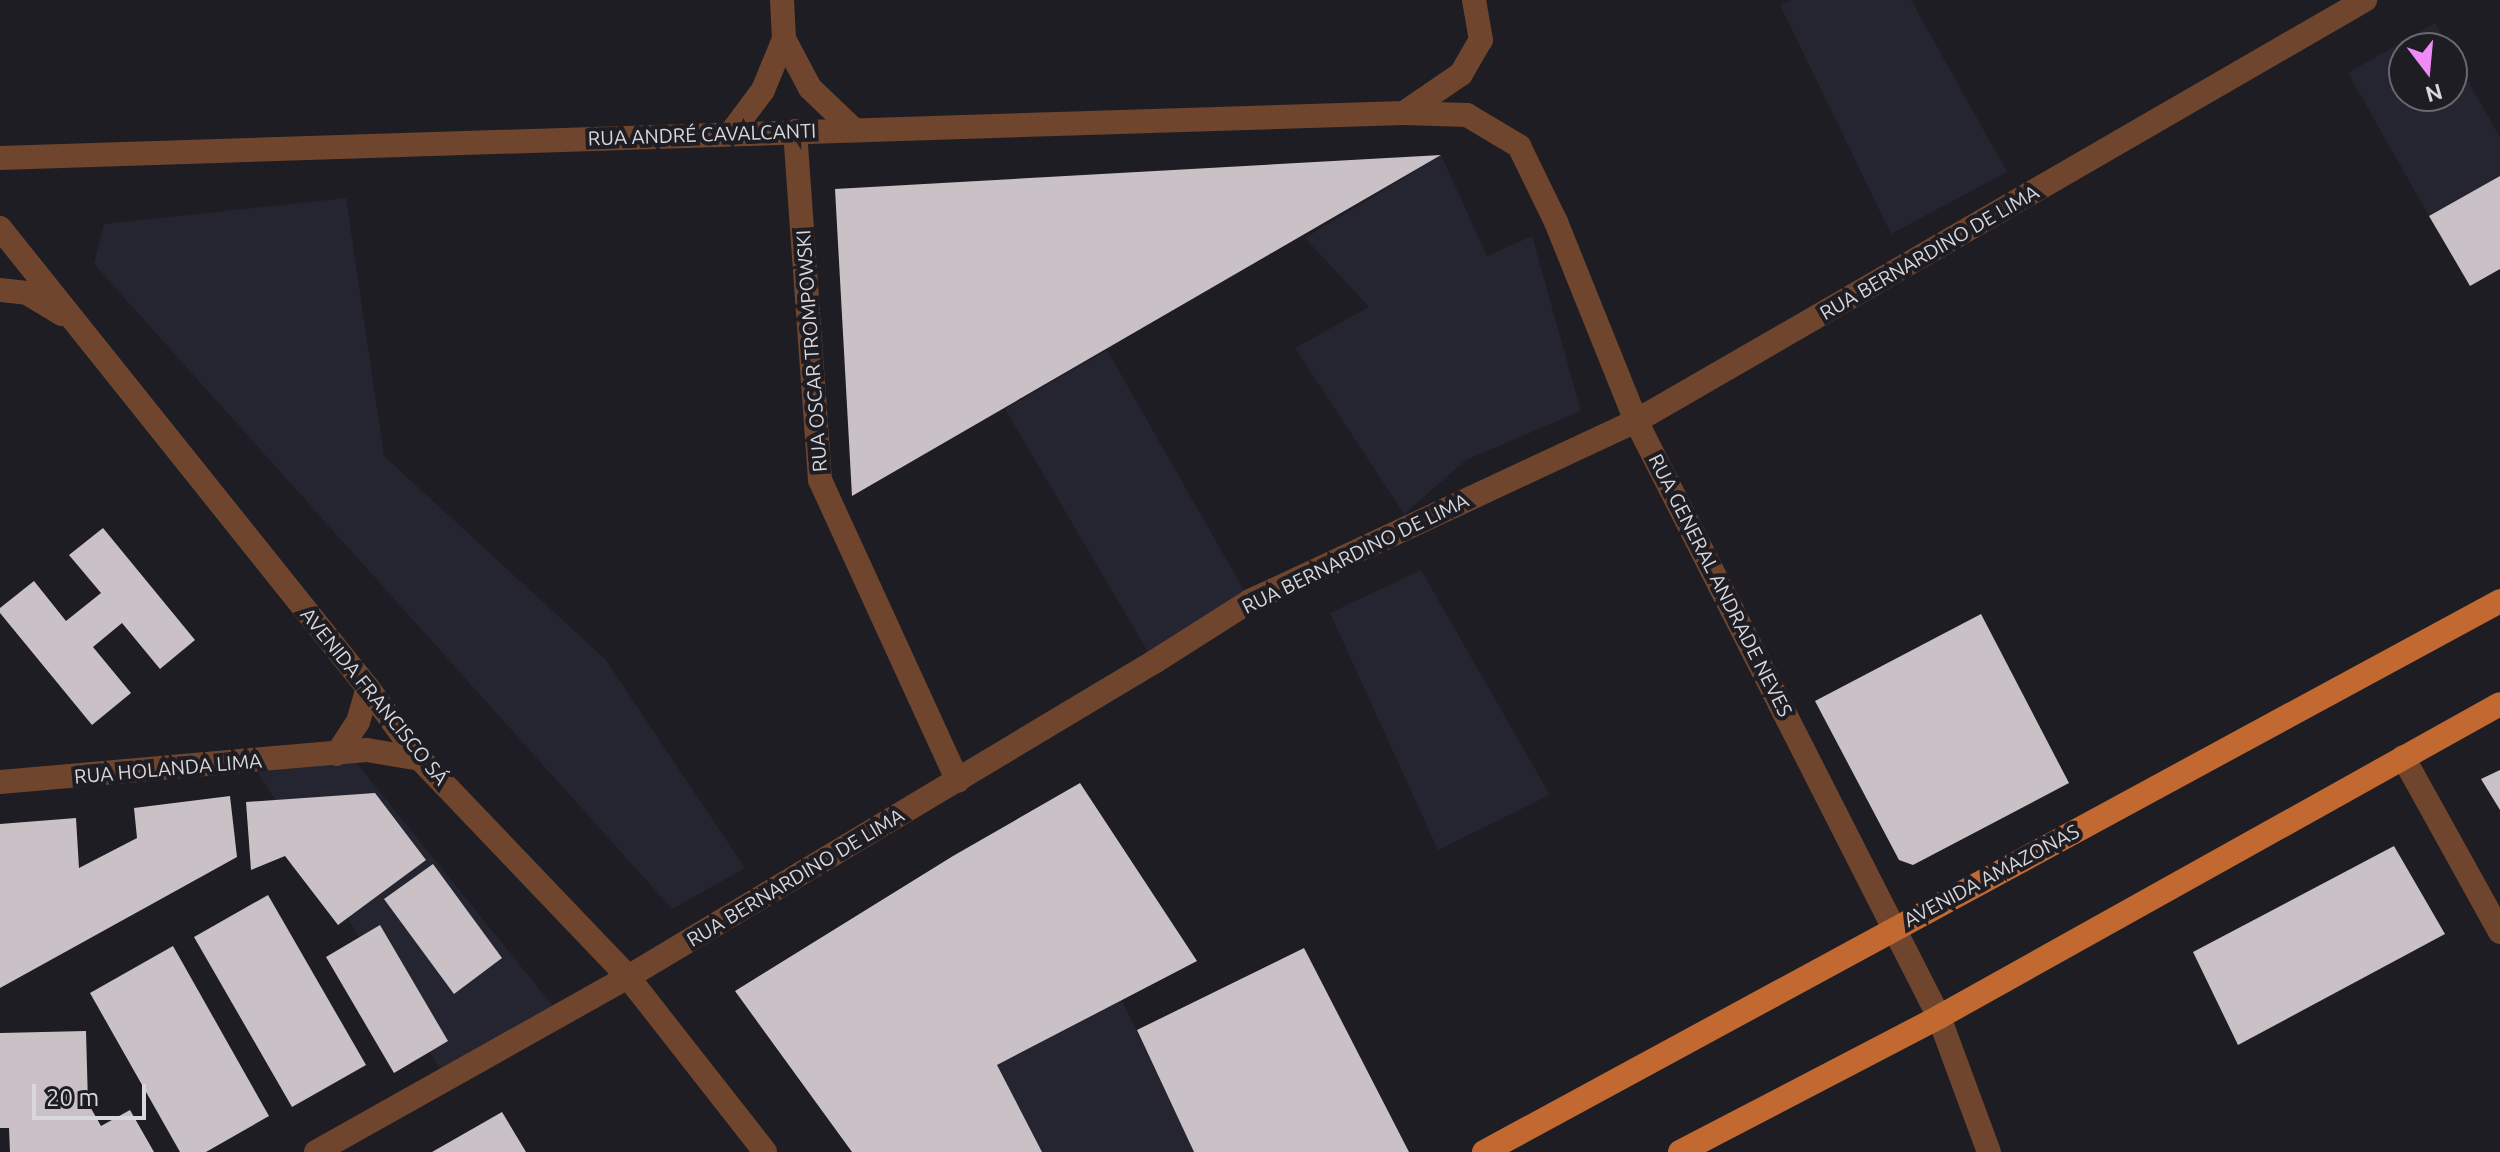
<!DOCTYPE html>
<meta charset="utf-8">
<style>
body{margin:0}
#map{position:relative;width:2500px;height:1152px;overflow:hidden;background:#1d1d23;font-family:Ubuntu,sans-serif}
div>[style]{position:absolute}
.built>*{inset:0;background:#252531}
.building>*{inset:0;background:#c9c1c5}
.minor>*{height:24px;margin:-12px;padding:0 12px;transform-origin:12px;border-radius:12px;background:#70452d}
.major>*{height:24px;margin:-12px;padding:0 12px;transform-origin:12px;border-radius:12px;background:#c26932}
span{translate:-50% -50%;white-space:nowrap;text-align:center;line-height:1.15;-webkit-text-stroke:8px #1d1d23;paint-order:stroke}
.street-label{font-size:20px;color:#d8d8dc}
.north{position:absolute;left:2388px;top:32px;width:80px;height:80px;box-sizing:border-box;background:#1d1d23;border:2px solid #68686d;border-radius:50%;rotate:164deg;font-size:22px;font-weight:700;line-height:32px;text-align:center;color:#d8d8dc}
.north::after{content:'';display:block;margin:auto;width:28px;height:36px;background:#ef8bf7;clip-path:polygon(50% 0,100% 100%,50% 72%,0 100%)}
.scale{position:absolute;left:32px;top:1084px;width:114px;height:36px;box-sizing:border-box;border:4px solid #d8d8dc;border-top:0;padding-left:10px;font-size:24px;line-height:28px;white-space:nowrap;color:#d8d8dc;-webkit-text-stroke:6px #1d1d23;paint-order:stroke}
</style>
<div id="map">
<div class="built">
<div style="clip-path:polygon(1791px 0,1911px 0,2007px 172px,1891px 234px,1780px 5px)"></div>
<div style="clip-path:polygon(2435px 23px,2449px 48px,2404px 48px,2404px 96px,2452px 96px,2452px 53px,2500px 137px,2500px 176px,2429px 216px,2348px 73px)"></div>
<div style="clip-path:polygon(1441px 155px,1487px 256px,1532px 236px,1581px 411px,1466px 460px,1404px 514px,1295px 348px,1369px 307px,1305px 238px)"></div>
<div style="clip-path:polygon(346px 198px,384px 456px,605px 659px,745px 868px,672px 909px,94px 264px,104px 224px)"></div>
<div style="clip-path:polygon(1107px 350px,1250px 601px,1154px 662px,1005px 409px)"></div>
<div style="clip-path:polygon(1421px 570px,1550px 795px,1438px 850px,1330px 613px)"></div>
<div style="clip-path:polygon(354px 760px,553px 1006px,447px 1080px,253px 764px)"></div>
<div style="clip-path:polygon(1122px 1000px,1194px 1152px,1042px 1152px,997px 1065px)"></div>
</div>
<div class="building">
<div style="clip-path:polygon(1441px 155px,852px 496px,835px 189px)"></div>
<div style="clip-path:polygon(2500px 176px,2500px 269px,2470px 286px,2429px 216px)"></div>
<div style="clip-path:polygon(103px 528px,195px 640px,160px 669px,122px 623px,93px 647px,131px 693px,92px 725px,0 613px,0 608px,34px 581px,66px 621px,101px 593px,69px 555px)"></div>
<div style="clip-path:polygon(1981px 614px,2069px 783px,1913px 865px,1899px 860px,1815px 701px)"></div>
<div style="clip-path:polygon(2500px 770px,2500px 810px,2481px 779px)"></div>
<div style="clip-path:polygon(1080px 783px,1197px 961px,997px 1065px,1042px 1152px,852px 1152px,735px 991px,953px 856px)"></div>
<div style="clip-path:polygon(375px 793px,426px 860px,338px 925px,285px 856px,251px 870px,246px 802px)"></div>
<div style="clip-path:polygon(230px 796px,237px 857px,0 988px,0 824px,76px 818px,79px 868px,137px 838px,134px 808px)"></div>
<div style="clip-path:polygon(2394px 846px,2445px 934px,2238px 1045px,2193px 952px)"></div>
<div style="clip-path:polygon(433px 864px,502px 958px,454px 994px,384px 899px)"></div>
<div style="clip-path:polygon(268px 895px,366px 1065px,292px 1107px,194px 937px)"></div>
<div style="clip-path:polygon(380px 925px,448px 1041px,394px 1073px,326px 957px)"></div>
<div style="clip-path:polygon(173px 946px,269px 1116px,206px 1152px,180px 1152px,90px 993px)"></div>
<div style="clip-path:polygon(1304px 948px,1409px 1152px,1194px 1152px,1137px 1030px)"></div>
<div style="clip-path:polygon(86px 1031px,88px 1103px,101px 1126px,130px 1110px,154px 1152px,10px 1152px,9px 1128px,0 1128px,0 1033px)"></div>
<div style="clip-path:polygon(502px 1112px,526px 1152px,432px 1152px)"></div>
</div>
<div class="minor">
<div style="left:782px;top:0;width:39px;rotate:87deg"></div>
<div style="left:784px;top:39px;width:55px;rotate:62deg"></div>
<div style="left:810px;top:88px;width:59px;rotate:43.6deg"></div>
<div style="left:1404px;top:113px;width:69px;rotate:-34.4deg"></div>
<div style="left:1461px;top:74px;width:39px;rotate:-60deg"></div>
<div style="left:1481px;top:40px;width:41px;rotate:-99.9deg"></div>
<div style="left:795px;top:131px;width:350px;rotate:85.9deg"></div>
<div style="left:820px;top:480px;width:331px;rotate:65.4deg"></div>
<div style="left:731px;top:133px;width:54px;rotate:-53.3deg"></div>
<div style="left:763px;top:90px;width:55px;rotate:-67.6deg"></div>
<div style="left:0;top:158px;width:1405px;rotate:-1.84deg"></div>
<div style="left:1404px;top:113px;width:63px;rotate:1.8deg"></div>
<div style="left:1467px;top:115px;width:61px;rotate:30.8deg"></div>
<div style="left:1519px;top:146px;width:85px;rotate:64deg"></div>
<div style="left:1556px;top:222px;width:214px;rotate:68.1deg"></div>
<div style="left:1636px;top:421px;width:669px;rotate:63.05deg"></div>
<div style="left:1939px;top:1017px;width:144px;rotate:69.7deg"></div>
<div style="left:0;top:228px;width:589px;rotate:51.34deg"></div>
<div style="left:368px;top:688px;width:88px;rotate:53.8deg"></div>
<div style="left:420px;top:759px;width:301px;rotate:46.3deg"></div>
<div style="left:628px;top:977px;width:222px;rotate:51.9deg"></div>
<div style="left:0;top:290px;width:27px;rotate:6deg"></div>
<div style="left:27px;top:293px;width:41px;rotate:31deg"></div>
<div style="left:337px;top:754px;width:38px;rotate:-57deg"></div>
<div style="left:358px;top:722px;width:35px;rotate:-74deg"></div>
<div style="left:2403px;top:757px;width:200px;rotate:61deg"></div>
<div style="left:0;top:782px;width:368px;rotate:-5deg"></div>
<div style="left:367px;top:750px;width:54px;rotate:9.6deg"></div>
<div style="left:316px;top:1152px;width:358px;rotate:-29.3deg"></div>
<div style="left:628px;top:977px;width:613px;rotate:-30.92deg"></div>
<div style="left:1154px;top:662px;width:114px;rotate:-32.4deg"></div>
<div style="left:1250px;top:601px;width:426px;rotate:-25deg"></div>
<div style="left:1636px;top:421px;width:842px;rotate:-30.01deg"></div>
</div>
<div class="major">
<div style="left:1484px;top:1152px;width:1156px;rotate:-28.47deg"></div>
<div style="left:1680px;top:1152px;width:292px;rotate:-27.5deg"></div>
<div style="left:1939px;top:1017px;width:642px;rotate:-29.16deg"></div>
</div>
<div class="street-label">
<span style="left:702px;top:134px;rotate:-2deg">RUA ANDRÉ CAVALCANTI</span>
<span style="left:1929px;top:252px;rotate:-30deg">RUA BERNARDINO DE LIMA</span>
<span style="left:811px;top:351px;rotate:-94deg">RUA OSCAR TROMPOWSKI</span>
<span style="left:1355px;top:553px;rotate:-26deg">RUA BERNARDINO DE LIMA</span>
<span style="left:1721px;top:585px;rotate:63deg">RUA GENERAL ANDRADE NEVES</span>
<span style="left:375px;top:696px;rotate:51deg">AVENIDA FRANCISCO SÁ</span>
<span style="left:168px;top:768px;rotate:-5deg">RUA HOLANDA LIMA</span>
<span style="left:1991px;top:875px;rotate:-28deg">AVENIDA AMAZONAS</span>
<span style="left:795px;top:877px;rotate:-31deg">RUA BERNARDINO DE LIMA</span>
</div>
<div class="north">N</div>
<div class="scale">20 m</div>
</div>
